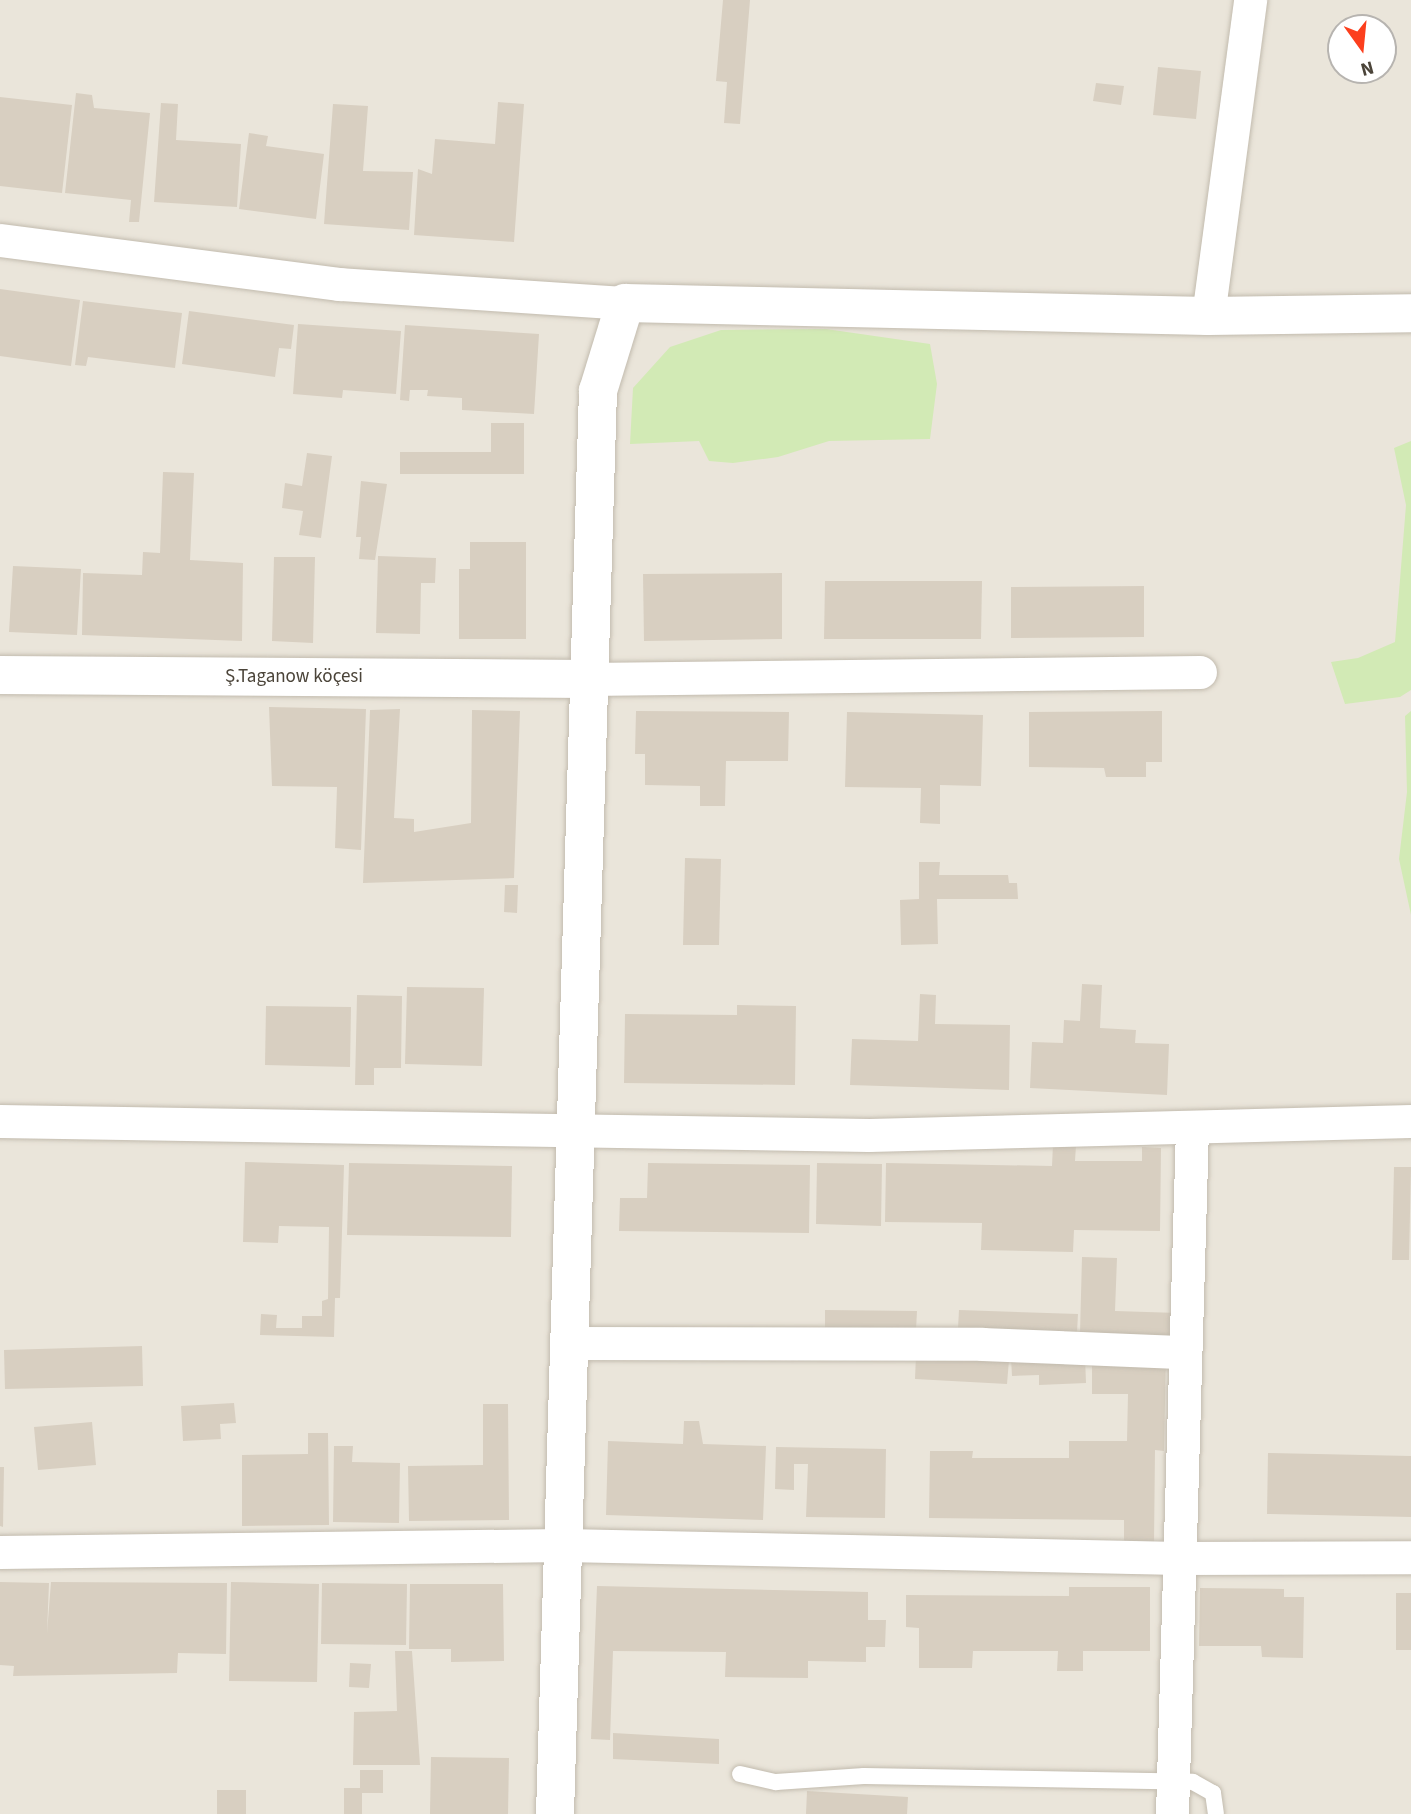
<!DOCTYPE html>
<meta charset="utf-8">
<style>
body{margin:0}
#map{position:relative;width:1411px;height:1814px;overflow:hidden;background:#f6f3ec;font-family:"Source Sans 3",sans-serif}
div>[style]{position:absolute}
.residential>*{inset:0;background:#eae5da}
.green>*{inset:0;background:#d2eab5}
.building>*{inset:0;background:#d8cfc1}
.roads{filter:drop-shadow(0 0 2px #c2bbae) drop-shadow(0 0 2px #c2bbae)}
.service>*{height:16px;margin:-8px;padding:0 8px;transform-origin:8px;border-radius:8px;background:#fff}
.minor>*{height:33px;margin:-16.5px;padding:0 16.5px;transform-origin:16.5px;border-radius:16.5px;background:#fff}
.tertiary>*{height:38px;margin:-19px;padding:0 19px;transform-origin:19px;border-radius:19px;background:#fff}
span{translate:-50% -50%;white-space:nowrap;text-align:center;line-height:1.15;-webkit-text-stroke:7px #fff;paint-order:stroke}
.street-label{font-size:19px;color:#4b4439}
.north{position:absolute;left:1327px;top:14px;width:70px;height:70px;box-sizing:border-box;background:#fff;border:2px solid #b7b4b0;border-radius:50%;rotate:165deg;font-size:19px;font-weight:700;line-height:28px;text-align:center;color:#4b4439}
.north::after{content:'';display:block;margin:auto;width:24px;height:32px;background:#fc3f1d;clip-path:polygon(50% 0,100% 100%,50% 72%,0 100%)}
</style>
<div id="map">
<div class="residential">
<div style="clip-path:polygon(evenodd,0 0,1411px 0,1411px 1814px,0 1814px,0 0,1341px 28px,1383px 28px,1383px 70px,1341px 70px,1341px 28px)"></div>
</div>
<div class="green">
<div style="clip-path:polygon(826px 329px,930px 344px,937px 384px,930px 439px,829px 441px,778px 457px,733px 463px,709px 461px,699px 441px,630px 444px,633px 388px,670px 347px,721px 330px)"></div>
<div style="clip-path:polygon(1411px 441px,1411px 690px,1400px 697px,1345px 704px,1331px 662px,1358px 658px,1395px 642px,1406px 505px,1394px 448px)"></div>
<div style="clip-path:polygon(1411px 711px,1411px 915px,1399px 859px,1407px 792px,1405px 716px)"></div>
</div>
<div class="building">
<div style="clip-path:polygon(723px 0,750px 0,740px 124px,724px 123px,727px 82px,716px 81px)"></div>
<div style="clip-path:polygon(1158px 67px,1201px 71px,1196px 119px,1153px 115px)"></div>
<div style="clip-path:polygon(1096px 83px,1124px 86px,1121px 105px,1093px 101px)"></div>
<div style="clip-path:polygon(76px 93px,92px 95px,94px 108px,150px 113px,139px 222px,129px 222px,131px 200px,65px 193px)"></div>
<div style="clip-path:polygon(0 97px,72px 105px,62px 193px,0 186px)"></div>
<div style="clip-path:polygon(498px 102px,524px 104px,514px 242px,414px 235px,418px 169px,432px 174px,435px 139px,495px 144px)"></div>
<div style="clip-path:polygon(161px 103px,178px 104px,176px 140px,241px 144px,237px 207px,154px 202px)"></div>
<div style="clip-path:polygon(333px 104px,368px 106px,363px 171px,413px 172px,409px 230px,324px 224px)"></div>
<div style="clip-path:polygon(249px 133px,268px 136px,266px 146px,324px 154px,316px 219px,239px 209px)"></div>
<div style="clip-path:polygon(0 289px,80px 300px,71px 366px,0 356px)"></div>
<div style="clip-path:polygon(83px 301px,182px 313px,175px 368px,88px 357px,86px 366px,75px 365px)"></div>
<div style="clip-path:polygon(189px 311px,294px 325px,291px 349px,279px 348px,275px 377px,182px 364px)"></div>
<div style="clip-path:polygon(298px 324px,401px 331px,396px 394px,343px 390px,342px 398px,293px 394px)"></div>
<div style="clip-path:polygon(405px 325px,539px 334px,534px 414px,462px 410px,462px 398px,427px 396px,428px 390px,410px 390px,409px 401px,400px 400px)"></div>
<div style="clip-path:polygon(491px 423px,524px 423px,524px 474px,400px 474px,400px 452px,491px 452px)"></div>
<div style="clip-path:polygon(307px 453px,332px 456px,321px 538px,299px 535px,303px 511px,282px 508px,285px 483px,302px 486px)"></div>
<div style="clip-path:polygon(163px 472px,194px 473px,190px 560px,243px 563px,242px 641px,82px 635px,83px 573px,142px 575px,143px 552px,160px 553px)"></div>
<div style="clip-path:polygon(361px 481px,387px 484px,375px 560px,359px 559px,361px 537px,356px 537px)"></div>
<div style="clip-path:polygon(470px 542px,526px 542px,526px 639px,459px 639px,459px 569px,470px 569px)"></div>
<div style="clip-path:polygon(378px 556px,436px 558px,435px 583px,421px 583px,420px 634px,376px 633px)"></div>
<div style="clip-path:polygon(274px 557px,315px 557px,313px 643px,272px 641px)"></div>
<div style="clip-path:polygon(13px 566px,81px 569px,77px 635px,9px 632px)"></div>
<div style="clip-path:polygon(782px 573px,782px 639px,644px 641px,643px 574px)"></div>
<div style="clip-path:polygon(825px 581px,982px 581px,981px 639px,824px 639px)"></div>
<div style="clip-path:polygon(1144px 586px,1144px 637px,1011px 638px,1011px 587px)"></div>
<div style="clip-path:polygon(269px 707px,366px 709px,361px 850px,335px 848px,337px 787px,272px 786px)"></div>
<div style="clip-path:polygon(400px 709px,394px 818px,414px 819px,414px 832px,471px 823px,472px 710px,520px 711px,514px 878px,363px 883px,370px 710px)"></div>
<div style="clip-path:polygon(636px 711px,789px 712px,788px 761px,726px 761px,725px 806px,700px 806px,700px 786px,645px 785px,645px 754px,635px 754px)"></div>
<div style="clip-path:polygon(1162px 711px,1162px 762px,1146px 762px,1146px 777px,1106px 777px,1104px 768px,1029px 767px,1029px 712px)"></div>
<div style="clip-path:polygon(847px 712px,983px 715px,981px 786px,940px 785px,940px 824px,920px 823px,921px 788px,845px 787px)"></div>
<div style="clip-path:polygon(685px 858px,721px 859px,719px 945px,683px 945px)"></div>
<div style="clip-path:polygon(919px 862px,940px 862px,939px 875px,1008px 875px,1009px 883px,1017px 883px,1018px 899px,937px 899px,938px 944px,901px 945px,900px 900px,919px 899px)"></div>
<div style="clip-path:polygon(505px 885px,518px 885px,517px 913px,504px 912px)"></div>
<div style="clip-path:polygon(1082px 984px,1102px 985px,1100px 1028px,1136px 1030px,1135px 1043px,1169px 1044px,1167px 1095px,1030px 1088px,1032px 1042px,1063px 1043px,1064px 1020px,1080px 1021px)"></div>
<div style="clip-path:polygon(407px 987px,484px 988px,482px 1066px,405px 1064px)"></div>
<div style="clip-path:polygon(920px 994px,936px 995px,935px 1024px,1010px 1025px,1009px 1090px,850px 1085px,852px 1039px,918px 1041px)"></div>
<div style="clip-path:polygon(357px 995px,402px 996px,401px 1068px,374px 1068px,374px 1085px,355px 1085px)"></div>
<div style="clip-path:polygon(737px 1005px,796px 1006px,795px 1085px,624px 1083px,625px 1014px,737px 1015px)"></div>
<div style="clip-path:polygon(266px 1006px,351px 1007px,350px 1067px,265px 1065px)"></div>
<div style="clip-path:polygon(1053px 1144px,1076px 1145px,1075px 1161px,1142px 1161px,1142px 1147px,1161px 1148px,1160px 1231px,1074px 1230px,1073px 1252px,981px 1250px,982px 1223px,885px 1222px,886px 1163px,1052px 1166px)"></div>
<div style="clip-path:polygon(245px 1162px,344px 1165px,340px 1298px,335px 1298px,334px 1337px,260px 1335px,261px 1314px,277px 1315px,276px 1328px,302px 1328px,302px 1316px,322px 1316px,322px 1301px,328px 1299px,329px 1227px,279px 1226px,278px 1243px,243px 1242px)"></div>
<div style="clip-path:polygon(349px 1163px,512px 1166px,511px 1237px,347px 1235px)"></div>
<div style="clip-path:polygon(648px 1163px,810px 1165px,809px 1233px,619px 1231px,620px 1198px,647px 1198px)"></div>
<div style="clip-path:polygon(817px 1163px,882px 1164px,881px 1226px,816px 1224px)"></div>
<div style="clip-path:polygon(1394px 1167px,1411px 1167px,1409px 1260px,1392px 1260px)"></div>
<div style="clip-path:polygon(1082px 1257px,1117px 1258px,1115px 1311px,1178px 1313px,1177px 1336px,1080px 1333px)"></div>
<div style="clip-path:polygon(825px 1310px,917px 1311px,916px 1330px,825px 1330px)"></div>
<div style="clip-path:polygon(959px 1310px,1078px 1314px,1077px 1332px,958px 1328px)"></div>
<div style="clip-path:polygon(142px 1346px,143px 1386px,5px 1389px,4px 1350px)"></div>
<div style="clip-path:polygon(1092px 1353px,1166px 1354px,1164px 1451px,1155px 1450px,1154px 1544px,1124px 1543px,1124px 1520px,929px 1518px,930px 1451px,973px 1451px,972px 1458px,1069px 1458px,1069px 1441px,1127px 1441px,1128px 1394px,1092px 1394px)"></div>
<div style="clip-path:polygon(916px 1355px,1009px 1360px,1007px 1384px,915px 1379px)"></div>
<div style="clip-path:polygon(1085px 1356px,1086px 1383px,1039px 1385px,1039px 1375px,1012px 1376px,1011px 1358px)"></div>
<div style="clip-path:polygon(234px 1403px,236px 1423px,220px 1424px,221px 1439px,183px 1441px,181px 1406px)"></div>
<div style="clip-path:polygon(483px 1404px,508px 1404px,509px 1520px,409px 1521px,408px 1466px,483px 1465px)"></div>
<div style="clip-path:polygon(684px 1421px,699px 1421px,703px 1444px,766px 1446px,763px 1520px,606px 1515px,608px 1441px,683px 1444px)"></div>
<div style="clip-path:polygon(92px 1422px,96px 1465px,38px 1470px,34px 1427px)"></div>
<div style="clip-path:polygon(308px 1433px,328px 1433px,329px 1525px,242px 1526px,242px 1455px,308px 1454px)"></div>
<div style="clip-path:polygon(334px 1446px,353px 1446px,352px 1462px,400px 1463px,399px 1523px,333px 1522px)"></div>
<div style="clip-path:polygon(776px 1447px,886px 1449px,885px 1518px,806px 1517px,808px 1464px,794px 1464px,794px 1490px,775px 1489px)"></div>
<div style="clip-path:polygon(1268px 1453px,1411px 1456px,1411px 1517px,1267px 1514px)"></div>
<div style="clip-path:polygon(0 1467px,4px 1467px,3px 1527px,0 1526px)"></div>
<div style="clip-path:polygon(0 1582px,49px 1583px,47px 1633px,51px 1582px,227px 1583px,226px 1654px,178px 1653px,177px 1673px,13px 1676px,14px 1666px,0 1665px)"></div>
<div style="clip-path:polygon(231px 1582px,319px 1584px,317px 1682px,229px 1681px)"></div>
<div style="clip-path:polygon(322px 1583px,407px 1584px,406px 1645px,321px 1644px)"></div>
<div style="clip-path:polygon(410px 1584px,503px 1584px,504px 1661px,451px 1662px,451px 1649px,409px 1649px)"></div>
<div style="clip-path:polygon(597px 1586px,868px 1592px,868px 1620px,886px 1620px,885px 1647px,866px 1647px,866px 1662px,808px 1661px,808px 1678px,725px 1677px,726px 1652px,613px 1651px,610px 1740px,591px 1739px)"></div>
<div style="clip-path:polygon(1069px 1587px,1150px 1587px,1150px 1651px,1083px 1651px,1083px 1671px,1057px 1671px,1058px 1651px,973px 1651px,972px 1668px,919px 1668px,919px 1628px,906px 1627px,906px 1595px,1069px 1596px)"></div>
<div style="clip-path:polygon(1200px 1588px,1284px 1589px,1284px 1597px,1304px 1597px,1303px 1658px,1262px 1657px,1261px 1646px,1199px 1646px)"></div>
<div style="clip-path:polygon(1396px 1593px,1411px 1593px,1411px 1650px,1396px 1650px)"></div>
<div style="clip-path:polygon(395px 1651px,412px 1651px,420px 1765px,353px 1765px,354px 1712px,397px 1711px)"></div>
<div style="clip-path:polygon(350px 1663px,371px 1664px,369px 1688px,349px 1687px)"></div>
<div style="clip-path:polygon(613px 1733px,719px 1739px,719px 1764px,613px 1759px)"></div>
<div style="clip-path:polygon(431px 1757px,509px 1758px,508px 1814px,430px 1814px)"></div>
<div style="clip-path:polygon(360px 1770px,383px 1770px,383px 1793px,362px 1793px,362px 1814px,344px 1814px,344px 1788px,360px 1788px)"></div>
<div style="clip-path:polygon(217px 1790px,246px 1790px,246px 1814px,217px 1814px)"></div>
<div style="clip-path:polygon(807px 1791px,908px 1797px,907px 1814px,806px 1814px)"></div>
</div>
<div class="roads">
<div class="service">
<div style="left:740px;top:1774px;width:37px;rotate:13deg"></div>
<div style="left:776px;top:1782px;width:88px;rotate:-3.9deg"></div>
<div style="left:864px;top:1776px;width:329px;rotate:1deg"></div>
<div style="left:1193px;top:1782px;width:23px;rotate:29deg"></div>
<div style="left:1213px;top:1793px;width:21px;rotate:82deg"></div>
</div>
<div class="minor">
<div style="left:0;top:240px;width:342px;rotate:7.4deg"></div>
<div style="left:339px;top:284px;width:287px;rotate:3.8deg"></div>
<div style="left:1208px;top:316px;width:319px;rotate:-82.4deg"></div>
<div style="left:587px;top:679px;width:613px;rotate:-0.65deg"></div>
<div style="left:0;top:1121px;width:869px;rotate:0.92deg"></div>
<div style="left:869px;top:1135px;width:542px;rotate:-1.48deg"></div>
<div style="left:570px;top:1343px;width:412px;rotate:0.1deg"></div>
<div style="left:982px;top:1344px;width:203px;rotate:2.3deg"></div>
<div style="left:0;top:1552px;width:564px;rotate:-0.71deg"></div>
<div style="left:564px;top:1545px;width:615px;rotate:1.21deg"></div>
<div style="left:1179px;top:1558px;width:232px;rotate:-0.2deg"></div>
<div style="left:1172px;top:1814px;width:685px;rotate:-88.33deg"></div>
</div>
<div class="tertiary">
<div style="left:0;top:675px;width:587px;rotate:0.39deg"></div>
<div style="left:555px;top:1814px;width:1424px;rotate:-88.27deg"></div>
<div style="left:598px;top:391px;width:92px;rotate:-72.9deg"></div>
<div style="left:625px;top:303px;width:583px;rotate:1.28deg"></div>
<div style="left:1208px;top:316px;width:203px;rotate:-0.8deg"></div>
</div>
</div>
<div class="street-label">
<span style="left:294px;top:677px">Ş.Taganow köçesi</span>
</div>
<div class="north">N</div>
</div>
